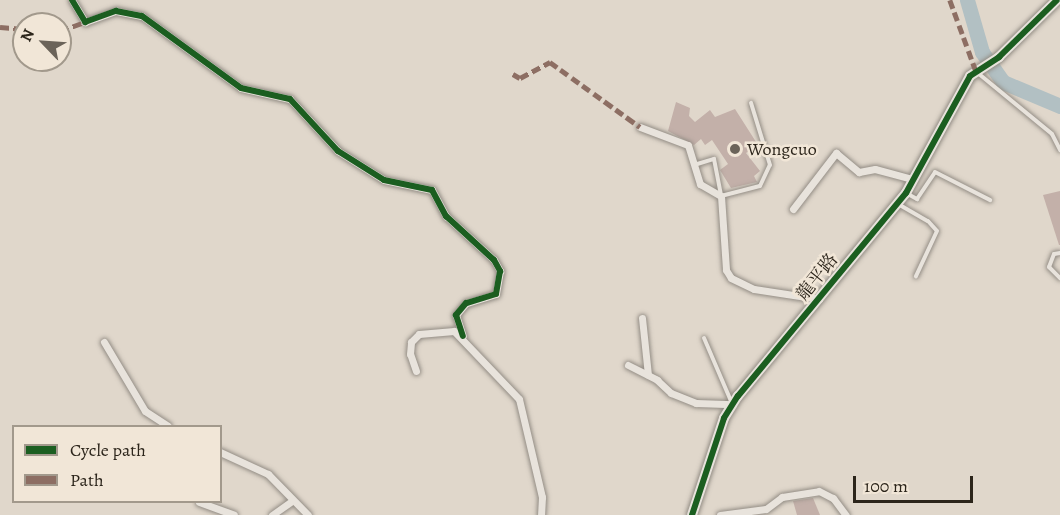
<!DOCTYPE html>
<meta charset="utf-8">
<style>
body{margin:0}
#map{position:relative;width:1060px;height:515px;overflow:hidden;background:#e0d7cb;font-family:Alegreya,"Noto Serif TC",serif}
div>[style]{position:absolute}
.river>*{height:15px;margin:-7.5px;padding:0 7.5px;transform-origin:7.5px;border-radius:7.5px;background:#b2c0c3}
.building>*{inset:0;background:#c3b0a9}
.roads{filter:drop-shadow(0 0 2px #938d85) drop-shadow(0 0 2px #938d85)}
.lane>*{height:4px;margin:-2px;padding:0 2px;transform-origin:2px;border-radius:2px;background:#e8e3dc}
.street>*{height:7px;margin:-3.5px;padding:0 3.5px;transform-origin:3.5px;border-radius:3.5px;background:#e8e3dc}
.secondary>*{height:10px;margin:-5px;padding:0 5px;transform-origin:5px;border-radius:5px;background:#e8e3dc}
.quiet>*{height:4.5px;margin-top:-2.25px;transform-origin:0;background:repeating-linear-gradient(90deg,#8d6e63 0 9px,transparent 0 13.5px)}
.cycleway>*{height:6px;margin:-3px;padding:0 3px;transform-origin:3px;border-radius:3px;background:#1b5e20}
.dots>*{width:16px;height:16px;translate:-50% -50%;box-sizing:border-box;border:3px solid #f1e6d7;border-radius:50%}
span{translate:-50% -50%;white-space:nowrap;text-align:center;line-height:1.15;-webkit-text-stroke:5px #f1e6d7;paint-order:stroke}
.poi-label{font-size:18px;color:#2c251b}
.left{translate:0 -50%;text-align:left}
.street-label{font-size:18px;color:#2c251b}
.legend{position:absolute;left:12px;top:425px;width:210px;height:78px;box-sizing:border-box;background:#f1e6d7;border:2px solid #a2998c;margin:0;padding:8px 10px;list-style:none;font-size:18px;color:#2c251b}
.legend li{display:flex;align-items:center;gap:12px;height:30px}
.legend b{width:30px;border:2px solid #a2998c}
.north{position:absolute;left:12px;top:12px;width:60px;height:60px;box-sizing:border-box;background:#f1e6d7;border:2px solid #a2998c;border-radius:50%;rotate:295deg;font-size:16px;font-weight:700;line-height:24px;text-align:center;color:#2c251b}
.north::after{content:'';display:block;margin:auto;width:21px;height:27px;background:#6b6359;clip-path:polygon(50% 0,100% 100%,50% 72%,0 100%)}
.scale{position:absolute;left:853px;top:476px;width:120px;height:27px;box-sizing:border-box;border:3px solid #2c251b;border-top:0;padding-left:8px;font-size:18px;line-height:21px;white-space:nowrap;color:#2c251b;-webkit-text-stroke:4px #f1e6d7;paint-order:stroke}
</style>
<div id="map">
<div class="river">
<div style="left:967px;top:0;width:54px;rotate:73.9deg"></div>
<div style="left:982px;top:52px;width:37px;rotate:55deg"></div>
<div style="left:1003px;top:82px;width:62px;rotate:22.8deg"></div>
</div>
<div class="building">
<div style="clip-path:polygon(676px 102px,690px 108px,689px 116px,695px 122px,710px 110px,715px 117px,735px 109px,758px 145px,746px 153px,760px 171px,754px 176px,757px 182px,731px 188px,720px 170px,728px 164px,712px 140px,705px 145px,701px 139px,694px 145px,668px 131px)"></div>
<div style="clip-path:polygon(1060px 191px,1060px 245px,1059px 245px,1043px 195px)"></div>
<div style="clip-path:polygon(813px 498px,820px 515px,797px 515px,793px 501px)"></div>
</div>
<div class="roads">
<div class="lane">
<div style="left:979px;top:74px;width:94px;rotate:39.4deg"></div>
<div style="left:1052px;top:134px;width:18px;rotate:63deg"></div>
<div style="left:694px;top:165px;width:21px;rotate:-17deg"></div>
<div style="left:714px;top:159px;width:38px;rotate:79deg"></div>
<div style="left:721px;top:196px;width:40px;rotate:-14.4deg"></div>
<div style="left:760px;top:186px;width:23px;rotate:-65deg"></div>
<div style="left:770px;top:165px;width:65px;rotate:-107deg"></div>
<div style="left:906px;top:193px;width:13px;rotate:29deg"></div>
<div style="left:917px;top:199px;width:32px;rotate:-56deg"></div>
<div style="left:935px;top:172px;width:62px;rotate:27deg"></div>
<div style="left:898px;top:204px;width:34px;rotate:30deg"></div>
<div style="left:928px;top:221px;width:13px;rotate:48deg"></div>
<div style="left:937px;top:231px;width:50px;rotate:115deg"></div>
<div style="left:1060px;top:253px;width:6px;rotate:171deg"></div>
<div style="left:1054px;top:254px;width:14px;rotate:111deg"></div>
<div style="left:1049px;top:267px;width:16px;rotate:45deg"></div>
<div style="left:704px;top:338px;width:69px;rotate:66.8deg"></div>
</div>
<div class="street">
<div style="left:72px;top:0;width:26px;rotate:59deg"></div>
<div style="left:85px;top:22px;width:33px;rotate:-20deg"></div>
<div style="left:116px;top:11px;width:26px;rotate:11deg"></div>
<div style="left:142px;top:16px;width:122px;rotate:36deg"></div>
<div style="left:241px;top:88px;width:50px;rotate:12.7deg"></div>
<div style="left:290px;top:99px;width:71px;rotate:47.3deg"></div>
<div style="left:338px;top:151px;width:54px;rotate:32.2deg"></div>
<div style="left:384px;top:180px;width:49px;rotate:11.8deg"></div>
<div style="left:432px;top:190px;width:30px;rotate:62deg"></div>
<div style="left:446px;top:216px;width:65px;rotate:42.5deg"></div>
<div style="left:494px;top:260px;width:13px;rotate:61deg"></div>
<div style="left:500px;top:271px;width:23px;rotate:100deg"></div>
<div style="left:496px;top:294px;width:31px;rotate:163deg"></div>
<div style="left:466px;top:303px;width:16px;rotate:130deg"></div>
<div style="left:456px;top:315px;width:22px;rotate:72deg"></div>
<div style="left:640px;top:127px;width:51px;rotate:20.6deg"></div>
<div style="left:688px;top:145px;width:41px;rotate:72.9deg"></div>
<div style="left:700px;top:184px;width:24px;rotate:30deg"></div>
<div style="left:721px;top:196px;width:74px;rotate:86.1deg"></div>
<div style="left:726px;top:270px;width:9px;rotate:58deg"></div>
<div style="left:731px;top:278px;width:25px;rotate:26deg"></div>
<div style="left:754px;top:289px;width:66px;rotate:8.7deg"></div>
<div style="left:793px;top:209px;width:71px;rotate:-52.5deg"></div>
<div style="left:836px;top:153px;width:30px;rotate:40deg"></div>
<div style="left:859px;top:172px;width:16px;rotate:-11deg"></div>
<div style="left:875px;top:169px;width:38px;rotate:15deg"></div>
<div style="left:642px;top:318px;width:57px;rotate:84deg"></div>
<div style="left:104px;top:342px;width:80px;rotate:59.3deg"></div>
<div style="left:145px;top:411px;width:27px;rotate:33deg"></div>
<div style="left:628px;top:365px;width:33px;rotate:27deg"></div>
<div style="left:657px;top:380px;width:19px;rotate:43deg"></div>
<div style="left:671px;top:393px;width:27px;rotate:22deg"></div>
<div style="left:696px;top:403px;width:37px;rotate:2deg"></div>
<div style="left:416px;top:371px;width:18px;rotate:-109deg"></div>
<div style="left:410px;top:354px;width:12px;rotate:-85deg"></div>
<div style="left:411px;top:342px;width:11px;rotate:-45deg"></div>
<div style="left:419px;top:334px;width:35px;rotate:-5deg"></div>
<div style="left:454px;top:331px;width:94px;rotate:46.3deg"></div>
<div style="left:519px;top:399px;width:101px;rotate:76.8deg"></div>
<div style="left:542px;top:497px;width:18px;rotate:93deg"></div>
<div style="left:220px;top:452px;width:53px;rotate:24.6deg"></div>
<div style="left:268px;top:474px;width:57px;rotate:45.7deg"></div>
<div style="left:199px;top:502px;width:37px;rotate:20deg"></div>
<div style="left:272px;top:515px;width:24px;rotate:-35deg"></div>
<div style="left:720px;top:515px;width:46px;rotate:-7.4deg"></div>
<div style="left:766px;top:509px;width:20px;rotate:-37deg"></div>
<div style="left:782px;top:497px;width:37px;rotate:-9deg"></div>
<div style="left:819px;top:491px;width:16px;rotate:27deg"></div>
<div style="left:833px;top:498px;width:21px;rotate:53deg"></div>
</div>
<div class="secondary">
<div style="left:692px;top:515px;width:102px;rotate:-71.7deg"></div>
<div style="left:724px;top:418px;width:26px;rotate:-58deg"></div>
<div style="left:738px;top:396px;width:264px;rotate:-50.4deg"></div>
<div style="left:906px;top:193px;width:133px;rotate:-61.3deg"></div>
<div style="left:970px;top:76px;width:35px;rotate:-33deg"></div>
<div style="left:999px;top:57px;width:81px;rotate:-44.5deg"></div>
</div>
</div>
<div class="quiet">
<div style="left:950px;top:0;width:76px;rotate:69.9deg"></div>
<div style="left:0;top:27px;width:24px;rotate:5deg"></div>
<div style="left:60px;top:31px;width:27px;rotate:-20deg"></div>
<div style="left:513px;top:74px;width:8px;rotate:30deg"></div>
<div style="left:520px;top:78px;width:34px;rotate:-28deg"></div>
<div style="left:550px;top:62px;width:111px;rotate:35.8deg"></div>
</div>
<div class="cycleway">
<div style="left:72px;top:0;width:26px;rotate:59deg"></div>
<div style="left:85px;top:22px;width:33px;rotate:-20deg"></div>
<div style="left:116px;top:11px;width:26px;rotate:11deg"></div>
<div style="left:142px;top:16px;width:122px;rotate:36deg"></div>
<div style="left:241px;top:88px;width:50px;rotate:12.7deg"></div>
<div style="left:290px;top:99px;width:71px;rotate:47.3deg"></div>
<div style="left:338px;top:151px;width:54px;rotate:32.2deg"></div>
<div style="left:384px;top:180px;width:49px;rotate:11.8deg"></div>
<div style="left:432px;top:190px;width:30px;rotate:62deg"></div>
<div style="left:446px;top:216px;width:65px;rotate:42.5deg"></div>
<div style="left:494px;top:260px;width:13px;rotate:61deg"></div>
<div style="left:500px;top:271px;width:23px;rotate:100deg"></div>
<div style="left:496px;top:294px;width:31px;rotate:163deg"></div>
<div style="left:466px;top:303px;width:16px;rotate:130deg"></div>
<div style="left:456px;top:315px;width:22px;rotate:72deg"></div>
<div style="left:692px;top:515px;width:102px;rotate:-71.7deg"></div>
<div style="left:724px;top:418px;width:26px;rotate:-58deg"></div>
<div style="left:738px;top:396px;width:264px;rotate:-50.4deg"></div>
<div style="left:906px;top:193px;width:133px;rotate:-61.3deg"></div>
<div style="left:970px;top:76px;width:35px;rotate:-33deg"></div>
<div style="left:999px;top:57px;width:81px;rotate:-44.5deg"></div>
</div>
<div class="dots">
<div style="left:735px;top:149px;background:#6b6359"></div>
</div>
<div class="poi-label">
<span class="left" style="left:747px;top:149px">Wongcuo</span>
</div>
<div class="street-label">
<span style="left:817px;top:277px;rotate:-51deg">龍平路</span>
</div>
<ul class="legend">
<li><b style="height:8px;background:#1b5e20"></b>Cycle path</li>
<li><b style="height:8px;background:#8d6e63"></b>Path</li>
</ul>
<div class="north">N</div>
<div class="scale">100 m</div>
</div>
